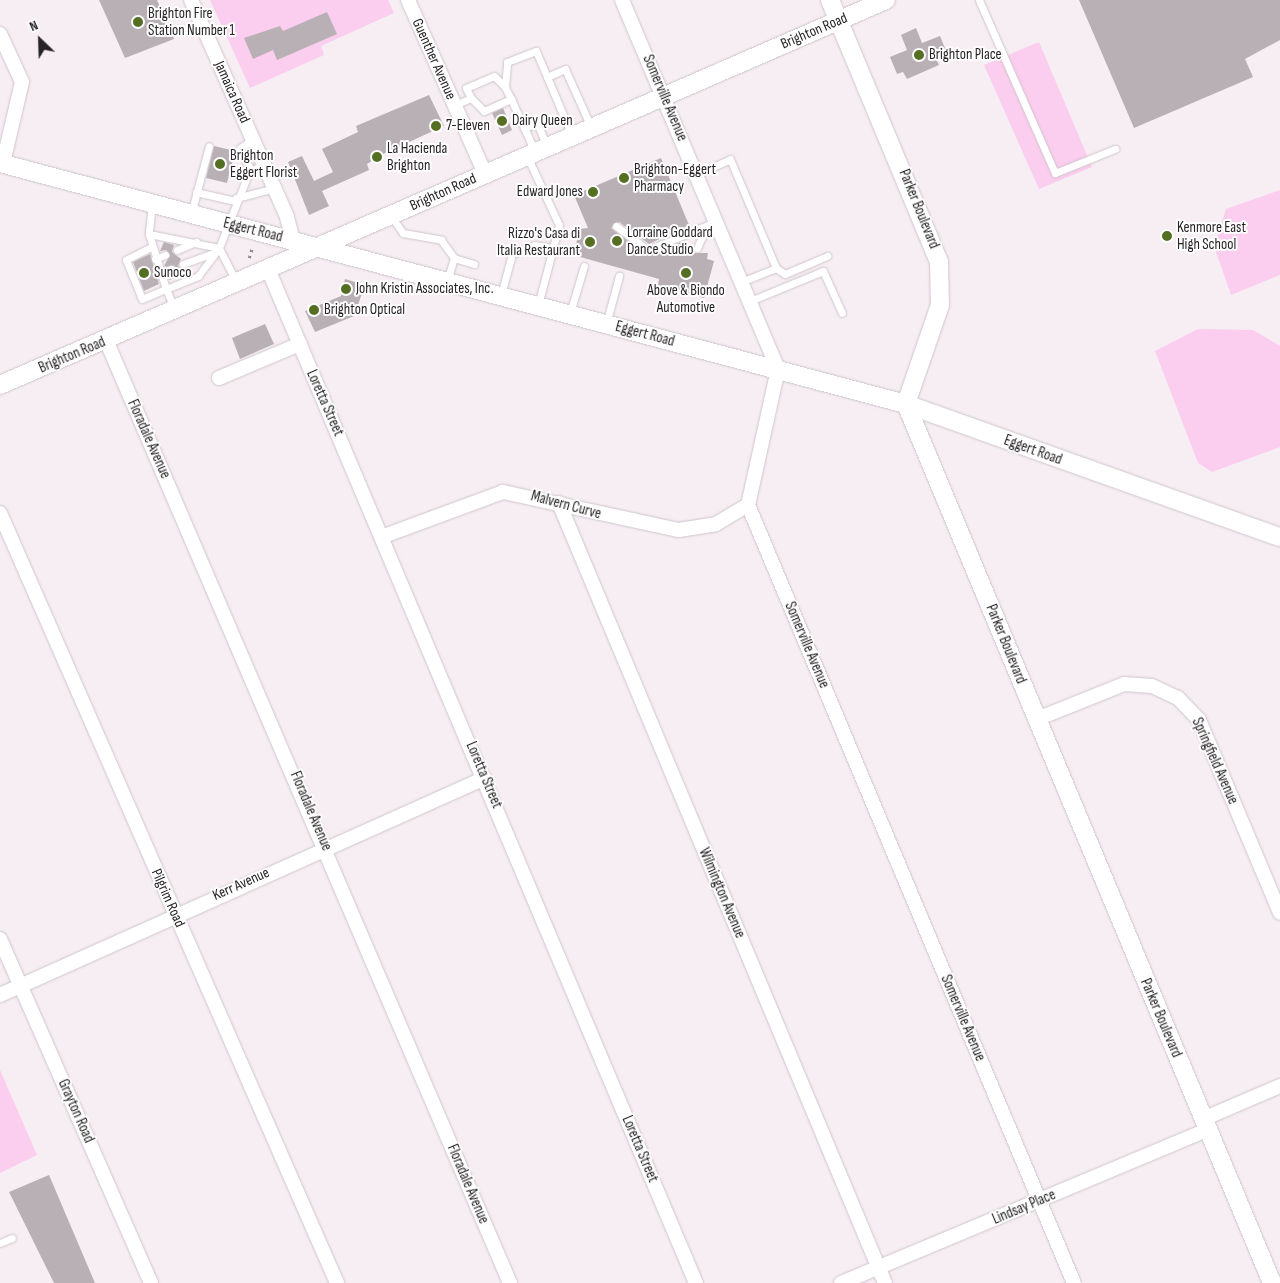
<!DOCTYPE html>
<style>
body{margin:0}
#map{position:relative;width:1280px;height:1283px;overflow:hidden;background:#f7eef4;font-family:"Sofia Sans Condensed",sans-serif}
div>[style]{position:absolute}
.green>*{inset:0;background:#fbcdee}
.building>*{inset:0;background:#b9b0b6}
.path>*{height:2.5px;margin-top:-1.25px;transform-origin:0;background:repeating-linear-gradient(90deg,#928c90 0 2.5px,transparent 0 6.5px)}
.roads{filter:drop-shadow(0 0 1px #cec5cb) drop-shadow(0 0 1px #cec5cb)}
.service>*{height:7px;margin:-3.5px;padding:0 3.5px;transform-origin:3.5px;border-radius:3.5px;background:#fff}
.minor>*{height:14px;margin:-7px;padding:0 7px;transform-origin:7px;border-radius:7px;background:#fff}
.tertiary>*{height:18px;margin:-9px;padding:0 9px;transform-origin:9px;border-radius:9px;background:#fff}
.dots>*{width:14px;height:14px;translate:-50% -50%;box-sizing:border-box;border:2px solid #fefefe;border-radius:50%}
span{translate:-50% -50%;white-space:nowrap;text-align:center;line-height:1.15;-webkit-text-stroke:4px #fefefe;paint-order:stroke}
.poi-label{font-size:15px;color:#272326}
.left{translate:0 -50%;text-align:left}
.right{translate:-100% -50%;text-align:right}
.street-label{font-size:15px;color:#272326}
.north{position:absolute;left:15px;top:15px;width:50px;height:50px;-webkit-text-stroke:4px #fefefe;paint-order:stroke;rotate:336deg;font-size:14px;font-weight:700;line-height:20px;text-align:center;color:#272326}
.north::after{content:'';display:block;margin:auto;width:18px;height:22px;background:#272326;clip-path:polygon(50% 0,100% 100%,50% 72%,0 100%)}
</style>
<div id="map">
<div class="green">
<div style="clip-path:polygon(210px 0,388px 0,394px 13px,321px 46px,324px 55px,250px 88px)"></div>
<div style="clip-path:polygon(1039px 42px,1092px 167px,1039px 189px,984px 65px)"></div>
<div style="clip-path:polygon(1280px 190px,1280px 275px,1231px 295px,1214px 246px,1226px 209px)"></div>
<div style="clip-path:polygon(1198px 329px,1253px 330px,1280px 346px,1280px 447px,1212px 472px,1198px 463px,1155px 351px)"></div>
<div style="clip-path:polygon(0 1070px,37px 1155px,0 1173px)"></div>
</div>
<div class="building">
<div style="clip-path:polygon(99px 0,157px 0,174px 39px,125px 58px)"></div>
<div style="clip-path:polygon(1079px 0,1280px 0,1280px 40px,1245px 59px,1253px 77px,1134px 128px)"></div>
<div style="clip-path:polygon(327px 12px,337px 34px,277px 60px,273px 50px,253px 59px,244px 38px,280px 26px,283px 31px)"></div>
<div style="clip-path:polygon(916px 28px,922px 43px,940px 36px,947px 53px,936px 58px,939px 65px,907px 79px,903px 72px,897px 74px,890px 57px,907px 50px,901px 35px)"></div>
<div style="clip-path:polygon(429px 95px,444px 126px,383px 154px,367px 164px,369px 170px,322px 191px,329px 206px,309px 215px,288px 162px,302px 156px,314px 181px,333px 172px,322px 149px,358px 132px,356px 126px)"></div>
<div style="clip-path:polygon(503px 108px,512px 130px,502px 135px,492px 113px)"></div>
<div style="clip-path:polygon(214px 146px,235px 151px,227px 183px,206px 178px)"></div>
<div style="clip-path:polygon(661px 158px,689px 225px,649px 244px,619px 222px,611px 228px,647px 255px,684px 241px,694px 253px,708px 253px,707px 259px,714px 261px,704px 298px,658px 285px,659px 279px,573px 255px,580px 229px,588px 228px,574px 195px)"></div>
<div style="clip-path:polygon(164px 242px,174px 245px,172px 252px,181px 259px,178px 266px,188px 274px,169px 280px,176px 268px,164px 266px,170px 255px,166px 250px,160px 251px)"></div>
<div style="clip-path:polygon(150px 254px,159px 284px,144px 291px,133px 262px)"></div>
<div style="clip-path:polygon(345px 279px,365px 285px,354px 316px,315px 332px,305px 311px,341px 296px)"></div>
<div style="clip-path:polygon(265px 324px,274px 344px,240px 359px,232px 338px)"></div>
<div style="clip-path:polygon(49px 1175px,95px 1283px,54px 1283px,9px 1192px)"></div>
</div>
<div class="path">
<div style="left:249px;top:258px;width:10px;rotate:-73deg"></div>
</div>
<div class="roads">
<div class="service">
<div style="left:979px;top:0;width:189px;rotate:66.3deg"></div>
<div style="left:1055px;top:173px;width:65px;rotate:-21.8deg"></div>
<div style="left:547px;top:77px;width:20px;rotate:-24deg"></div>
<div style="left:565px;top:69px;width:64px;rotate:65.9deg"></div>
<div style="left:471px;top:98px;width:18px;rotate:45deg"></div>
<div style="left:484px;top:111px;width:30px;rotate:-24deg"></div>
<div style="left:511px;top:99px;width:13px;rotate:-117deg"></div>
<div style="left:511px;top:99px;width:58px;rotate:65.6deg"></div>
<div style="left:455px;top:105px;width:17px;rotate:-24deg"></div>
<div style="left:471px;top:98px;width:11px;rotate:-117deg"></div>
<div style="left:466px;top:88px;width:30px;rotate:-23deg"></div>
<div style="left:494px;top:76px;width:16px;rotate:45deg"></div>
<div style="left:505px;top:87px;width:25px;rotate:-85deg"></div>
<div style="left:507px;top:62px;width:31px;rotate:-21deg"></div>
<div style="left:536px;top:51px;width:92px;rotate:67deg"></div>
<div style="left:524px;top:128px;width:14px;rotate:-21deg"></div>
<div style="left:537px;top:123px;width:25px;rotate:67deg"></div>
<div style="left:527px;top:156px;width:76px;rotate:65.1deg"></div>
<div style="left:559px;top:225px;width:83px;rotate:104.7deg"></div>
<div style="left:251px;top:171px;width:25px;rotate:-116deg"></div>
<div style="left:240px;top:148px;width:16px;rotate:-35deg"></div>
<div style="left:697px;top:174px;width:36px;rotate:-24deg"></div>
<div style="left:730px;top:159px;width:118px;rotate:67.1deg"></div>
<div style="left:776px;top:268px;width:37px;rotate:158deg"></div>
<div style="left:196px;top:192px;width:40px;rotate:13deg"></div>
<div style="left:236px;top:198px;width:40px;rotate:-14.4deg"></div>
<div style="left:152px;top:203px;width:31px;rotate:96deg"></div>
<div style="left:149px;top:234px;width:58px;rotate:72.8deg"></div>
<div style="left:166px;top:289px;width:35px;rotate:-22deg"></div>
<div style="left:198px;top:276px;width:35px;rotate:-53deg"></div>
<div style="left:219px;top:248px;width:82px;rotate:-68.5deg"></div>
<div style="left:249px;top:172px;width:17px;rotate:-28deg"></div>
<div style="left:191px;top:214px;width:70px;rotate:-75.2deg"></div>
<div style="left:391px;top:216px;width:21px;rotate:55deg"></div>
<div style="left:403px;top:233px;width:39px;rotate:10deg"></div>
<div style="left:441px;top:240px;width:22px;rotate:54deg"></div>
<div style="left:454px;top:258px;width:21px;rotate:17deg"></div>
<div style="left:616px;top:226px;width:40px;rotate:37deg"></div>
<div style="left:648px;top:250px;width:75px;rotate:-22.8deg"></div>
<div style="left:149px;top:234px;width:71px;rotate:11.3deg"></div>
<div style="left:219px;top:248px;width:38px;rotate:63deg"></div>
<div style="left:151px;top:247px;width:28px;rotate:153deg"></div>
<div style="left:126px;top:260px;width:42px;rotate:67.7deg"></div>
<div style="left:142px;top:299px;width:26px;rotate:-23deg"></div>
<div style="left:166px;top:289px;width:23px;rotate:67deg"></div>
<div style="left:697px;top:248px;width:24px;rotate:-66deg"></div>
<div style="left:177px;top:250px;width:21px;rotate:-23deg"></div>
<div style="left:155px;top:259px;width:11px;rotate:-22deg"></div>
<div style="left:183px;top:264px;width:32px;rotate:-20deg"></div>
<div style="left:776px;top:268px;width:11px;rotate:34deg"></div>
<div style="left:785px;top:274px;width:46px;rotate:-23.2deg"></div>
<div style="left:160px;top:273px;width:12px;rotate:-20deg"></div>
<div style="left:447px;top:281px;width:24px;rotate:-73deg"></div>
<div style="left:501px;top:295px;width:42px;rotate:-75deg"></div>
<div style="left:512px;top:254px;width:24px;rotate:-22deg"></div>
<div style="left:534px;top:245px;width:19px;rotate:9deg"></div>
<div style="left:750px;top:301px;width:79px;rotate:-22.3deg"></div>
<div style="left:823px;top:271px;width:46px;rotate:65.7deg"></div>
<div style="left:570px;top:313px;width:49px;rotate:-73.4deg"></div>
<div style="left:606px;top:324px;width:50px;rotate:-74.8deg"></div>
<div style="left:0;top:1243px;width:13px;rotate:-23deg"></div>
</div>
<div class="minor">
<div style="left:191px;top:0;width:237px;rotate:66.1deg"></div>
<div style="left:287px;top:217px;width:25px;rotate:76deg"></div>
<div style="left:408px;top:0;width:190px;rotate:66.1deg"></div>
<div style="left:622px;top:0;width:401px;rotate:67.1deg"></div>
<div style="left:778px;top:369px;width:139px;rotate:102.4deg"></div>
<div style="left:748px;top:505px;width:844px;rotate:67.27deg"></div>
<div style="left:0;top:34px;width:53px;rotate:65.4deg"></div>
<div style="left:22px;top:82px;width:83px;rotate:103.2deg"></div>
<div style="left:268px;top:269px;width:1101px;rotate:67.12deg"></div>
<div style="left:106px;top:340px;width:1026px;rotate:66.81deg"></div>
<div style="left:219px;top:378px;width:88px;rotate:-22.8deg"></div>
<div style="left:559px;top:503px;width:845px;rotate:67.32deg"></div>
<div style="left:0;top:513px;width:841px;rotate:66.36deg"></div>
<div style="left:384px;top:536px;width:127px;rotate:-20.3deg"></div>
<div style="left:503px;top:492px;width:180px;rotate:12.2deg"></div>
<div style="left:679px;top:530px;width:37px;rotate:-9deg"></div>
<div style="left:716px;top:524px;width:37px;rotate:-31deg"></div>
<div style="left:1037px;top:719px;width:94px;rotate:-21.9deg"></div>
<div style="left:1124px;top:684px;width:28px;rotate:4deg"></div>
<div style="left:1152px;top:686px;width:29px;rotate:25deg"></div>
<div style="left:1178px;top:698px;width:30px;rotate:46deg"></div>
<div style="left:1199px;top:720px;width:209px;rotate:67.2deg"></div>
<div style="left:0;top:939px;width:376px;rotate:66.3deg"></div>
<div style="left:0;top:995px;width:531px;rotate:-24.1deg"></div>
<div style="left:1203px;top:1119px;width:84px;rotate:-23.2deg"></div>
<div style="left:841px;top:1283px;width:397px;rotate:-22.7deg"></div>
</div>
<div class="tertiary">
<div style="left:830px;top:0;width:284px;rotate:67.4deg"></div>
<div style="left:939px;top:262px;width:43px;rotate:88.7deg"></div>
<div style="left:940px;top:305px;width:105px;rotate:109deg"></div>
<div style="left:906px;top:404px;width:952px;rotate:67.39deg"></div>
<div style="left:0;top:163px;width:938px;rotate:14.9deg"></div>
<div style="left:906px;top:404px;width:397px;rotate:19.6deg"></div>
<div style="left:0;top:385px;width:966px;rotate:-23.49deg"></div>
</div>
</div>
<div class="dots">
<div style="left:138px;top:22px;background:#546f22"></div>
<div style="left:919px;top:55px;background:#546f22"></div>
<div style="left:502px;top:121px;background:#546f22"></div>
<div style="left:436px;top:126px;background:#546f22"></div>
<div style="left:377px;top:157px;background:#546f22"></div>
<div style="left:220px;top:164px;background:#546f22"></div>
<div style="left:624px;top:178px;background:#546f22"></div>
<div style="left:593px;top:192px;background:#546f22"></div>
<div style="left:1167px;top:236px;background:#546f22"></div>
<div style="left:617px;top:241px;background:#546f22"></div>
<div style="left:590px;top:242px;background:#546f22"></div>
<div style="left:144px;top:273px;background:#546f22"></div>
<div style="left:686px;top:273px;background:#546f22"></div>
<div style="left:346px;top:289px;background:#546f22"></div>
<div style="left:314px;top:310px;background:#546f22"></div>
</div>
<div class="poi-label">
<span class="left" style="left:148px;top:22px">Brighton Fire<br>Station Number 1</span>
<span class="left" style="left:929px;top:55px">Brighton Place</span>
<span class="left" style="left:512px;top:121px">Dairy Queen</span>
<span class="left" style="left:446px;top:126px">7-Eleven</span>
<span class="left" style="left:387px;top:157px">La Hacienda<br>Brighton</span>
<span class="left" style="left:230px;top:164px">Brighton<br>Eggert Florist</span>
<span class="left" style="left:634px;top:178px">Brighton-Eggert<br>Pharmacy</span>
<span class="right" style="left:583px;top:192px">Edward Jones</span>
<span class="left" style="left:1177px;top:236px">Kenmore East<br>High School</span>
<span class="left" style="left:627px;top:241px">Lorraine Goddard<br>Dance Studio</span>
<span class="right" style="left:580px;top:242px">Rizzo's Casa di<br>Italia Restaurant</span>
<span class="left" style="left:154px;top:273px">Sunoco</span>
<span class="left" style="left:356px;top:289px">John Kristin Associates, Inc.</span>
<span style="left:686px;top:299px">Above &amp; Biondo<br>Automotive</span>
<span class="left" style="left:324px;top:310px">Brighton Optical</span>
</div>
<div class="street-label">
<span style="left:814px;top:31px;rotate:-23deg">Brighton Road</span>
<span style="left:434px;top:59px;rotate:66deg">Guenther Avenue</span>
<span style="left:232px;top:92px;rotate:66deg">Jamaica Road</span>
<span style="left:665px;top:98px;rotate:67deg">Somerville Avenue</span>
<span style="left:443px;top:192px;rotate:-24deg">Brighton Road</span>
<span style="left:919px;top:209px;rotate:68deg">Parker Boulevard</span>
<span style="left:253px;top:230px;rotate:14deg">Eggert Road</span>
<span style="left:645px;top:334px;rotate:15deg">Eggert Road</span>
<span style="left:72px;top:355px;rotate:-23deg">Brighton Road</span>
<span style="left:325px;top:403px;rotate:66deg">Loretta Street</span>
<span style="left:149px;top:439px;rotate:66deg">Floradale Avenue</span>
<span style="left:1033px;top:450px;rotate:20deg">Eggert Road</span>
<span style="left:566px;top:505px;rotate:15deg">Malvern Curve</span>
<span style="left:1006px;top:644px;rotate:68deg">Parker Boulevard</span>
<span style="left:807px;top:645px;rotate:67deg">Somerville Avenue</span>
<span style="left:1215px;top:761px;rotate:66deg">Springfield Avenue</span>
<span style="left:484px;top:775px;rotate:67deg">Loretta Street</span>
<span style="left:311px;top:811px;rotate:67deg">Floradale Avenue</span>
<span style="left:241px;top:884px;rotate:-24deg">Kerr Avenue</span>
<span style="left:722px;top:893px;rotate:67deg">Wilmington Avenue</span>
<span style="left:168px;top:898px;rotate:66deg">Pilgrim Road</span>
<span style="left:963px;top:1018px;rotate:67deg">Somerville Avenue</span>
<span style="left:1161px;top:1018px;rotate:67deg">Parker Boulevard</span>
<span style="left:76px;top:1111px;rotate:66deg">Grayton Road</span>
<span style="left:640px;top:1149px;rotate:67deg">Loretta Street</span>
<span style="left:468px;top:1184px;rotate:67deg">Floradale Avenue</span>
<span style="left:1024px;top:1207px;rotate:-23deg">Lindsay Place</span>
</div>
<div class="north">N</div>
</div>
